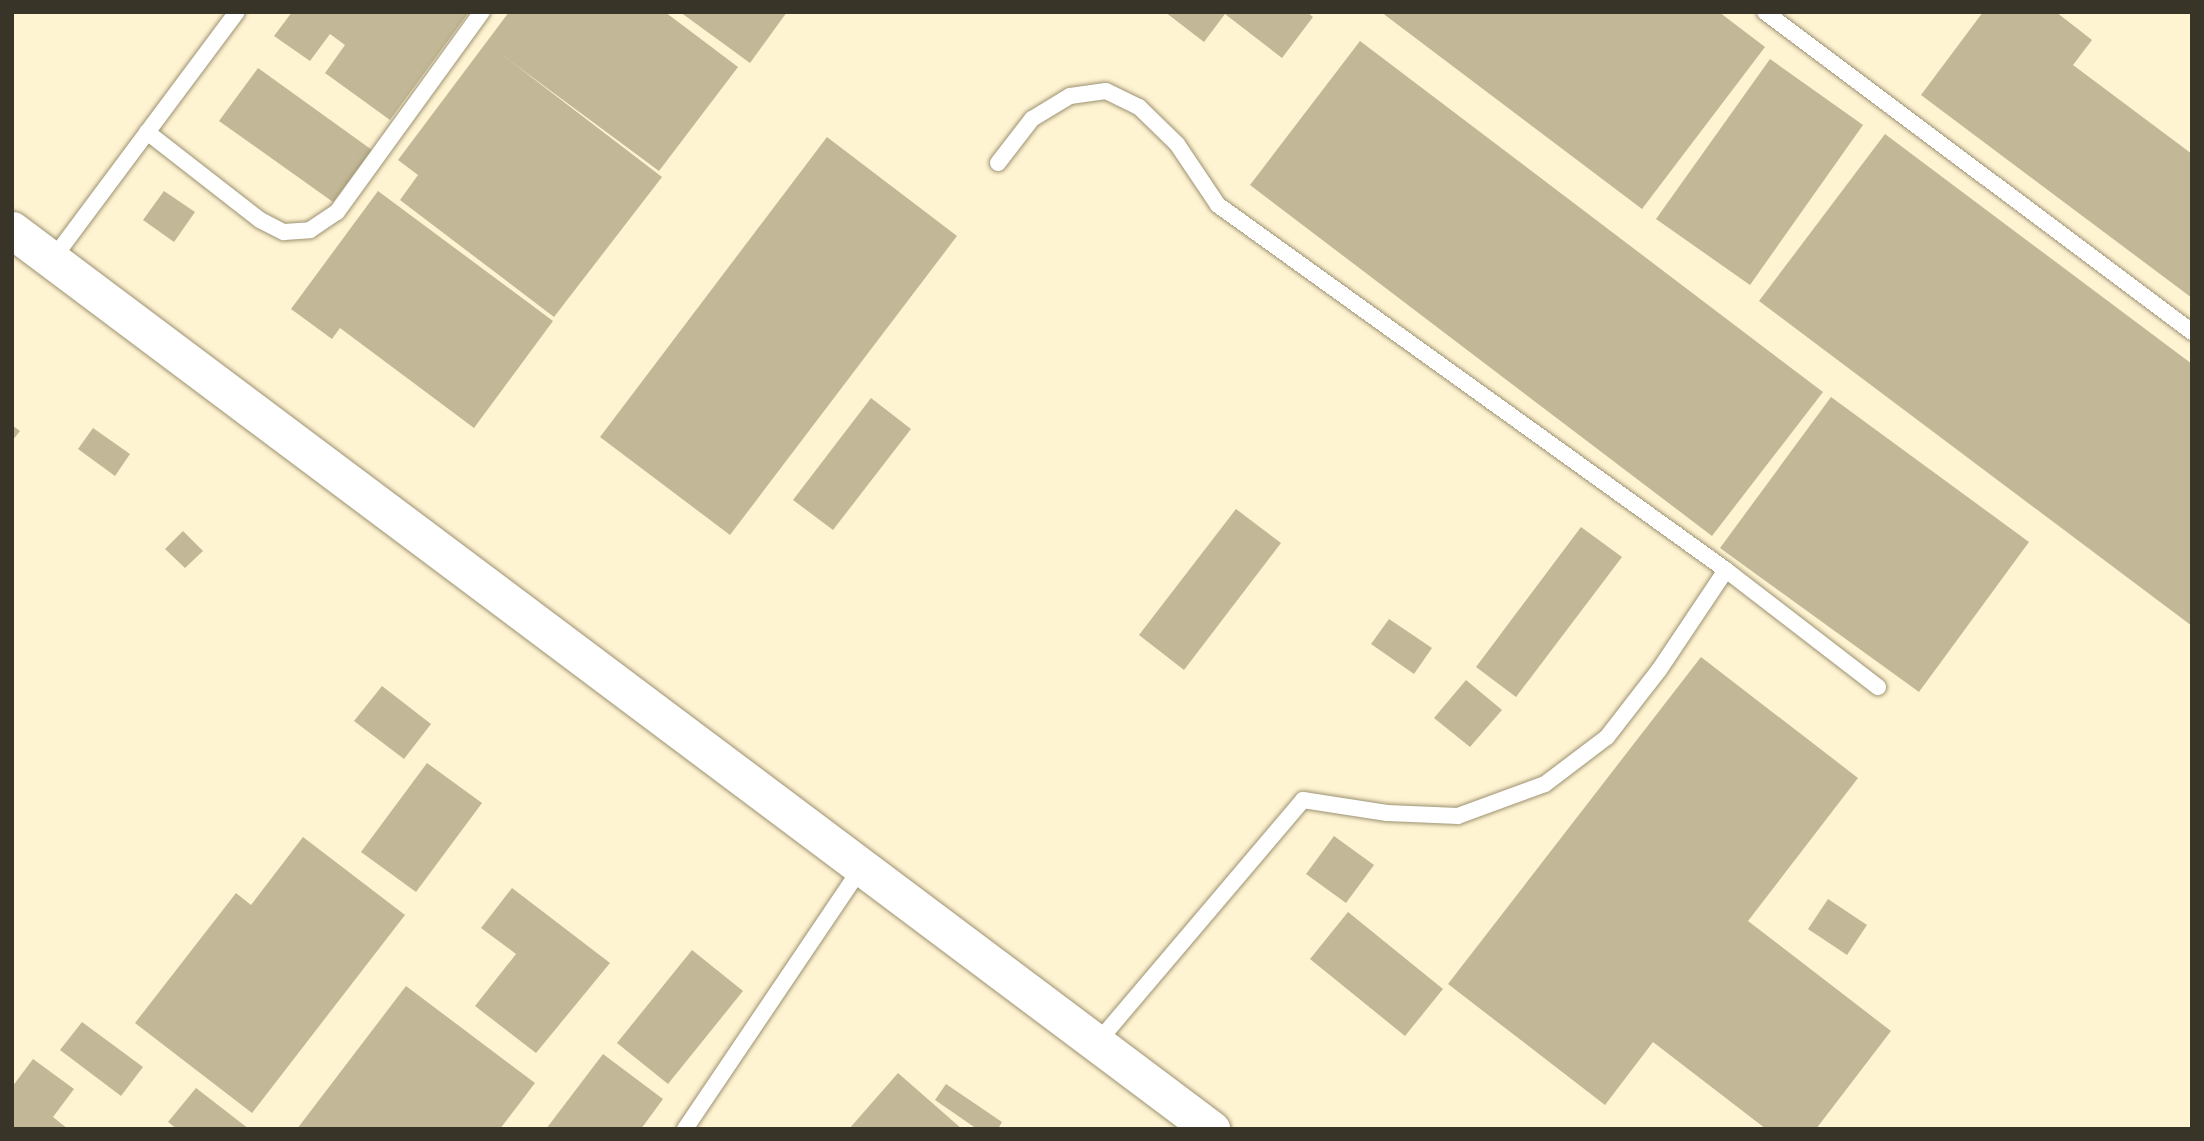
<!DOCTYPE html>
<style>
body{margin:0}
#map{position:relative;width:2204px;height:1141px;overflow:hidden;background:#fff4d2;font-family:"Golos Text",sans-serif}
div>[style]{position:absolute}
.building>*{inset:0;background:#c2b897}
.roads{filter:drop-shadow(0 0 2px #9c9272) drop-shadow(0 0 2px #9c9272)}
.service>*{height:16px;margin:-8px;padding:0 8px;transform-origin:8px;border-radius:8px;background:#fff}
.tertiary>*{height:37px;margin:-18.5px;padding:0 18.5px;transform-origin:18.5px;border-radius:18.5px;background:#fff}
span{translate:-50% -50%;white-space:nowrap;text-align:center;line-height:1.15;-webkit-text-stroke:6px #fff;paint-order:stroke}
.frame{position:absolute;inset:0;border:14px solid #383427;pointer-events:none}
</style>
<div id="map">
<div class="building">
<div style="clip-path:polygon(292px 12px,469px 12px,390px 120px,325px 73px,345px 45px,330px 34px,310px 61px,274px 36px)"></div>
<div style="clip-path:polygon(509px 12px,665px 12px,738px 67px,659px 171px,501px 54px,662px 177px,554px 317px,400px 200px,418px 175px,398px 160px)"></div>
<div style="clip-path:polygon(680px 12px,787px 12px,750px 63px)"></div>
<div style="clip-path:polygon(1165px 12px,1307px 12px,1313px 17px,1282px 58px,1225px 14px,1204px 42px)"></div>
<div style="clip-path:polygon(1381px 12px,1719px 12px,1765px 47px,1642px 209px)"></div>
<div style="clip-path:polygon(1983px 12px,2056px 12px,2092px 40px,2073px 65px,2192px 154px,2192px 298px,1921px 95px)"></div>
<div style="clip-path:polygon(1360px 41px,1823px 392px,1712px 536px,1250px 185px)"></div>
<div style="clip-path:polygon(1770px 59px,1863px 125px,1750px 285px,1656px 219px)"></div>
<div style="clip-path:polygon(258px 68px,372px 150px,333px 202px,219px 121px)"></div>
<div style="clip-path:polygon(1885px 134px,2192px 364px,2192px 626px,1759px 301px)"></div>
<div style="clip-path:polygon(827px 137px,957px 236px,730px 535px,600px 437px)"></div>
<div style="clip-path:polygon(164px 191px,195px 212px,174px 242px,143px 220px)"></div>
<div style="clip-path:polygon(378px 191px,553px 321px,474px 428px,340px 328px,332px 339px,291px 309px)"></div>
<div style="clip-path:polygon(1831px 397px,2029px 542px,1919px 692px,1720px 548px)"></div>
<div style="clip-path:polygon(871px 398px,911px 429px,833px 530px,793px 500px)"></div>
<div style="clip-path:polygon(12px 425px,20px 431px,12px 441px)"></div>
<div style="clip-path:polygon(93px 428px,130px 454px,115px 476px,78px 449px)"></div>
<div style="clip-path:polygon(1236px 509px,1281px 543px,1184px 670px,1139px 635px)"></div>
<div style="clip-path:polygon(1581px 527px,1622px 557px,1516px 697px,1476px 667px)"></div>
<div style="clip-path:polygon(183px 531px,203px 551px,185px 568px,165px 549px)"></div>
<div style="clip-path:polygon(1389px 619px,1432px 648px,1414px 674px,1371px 644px)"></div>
<div style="clip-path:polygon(1701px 657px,1858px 778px,1748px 921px,1891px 1031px,1816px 1129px,1766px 1129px,1653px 1042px,1605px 1105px,1448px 984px)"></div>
<div style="clip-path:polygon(1466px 680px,1502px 710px,1470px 747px,1434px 718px)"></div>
<div style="clip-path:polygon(382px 686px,431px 724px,404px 759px,354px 721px)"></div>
<div style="clip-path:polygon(427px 763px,482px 803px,416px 892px,361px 852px)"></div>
<div style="clip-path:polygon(1334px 836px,1374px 865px,1346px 903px,1306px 874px)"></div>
<div style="clip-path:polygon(303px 837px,405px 915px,252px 1113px,135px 1023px,236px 893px,251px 905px)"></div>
<div style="clip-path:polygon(512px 888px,610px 963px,536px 1053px,475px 1006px,516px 954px,481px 928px)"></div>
<div style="clip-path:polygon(1828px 899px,1867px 925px,1847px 955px,1808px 929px)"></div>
<div style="clip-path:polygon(1348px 912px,1443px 989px,1405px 1036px,1310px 959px)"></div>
<div style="clip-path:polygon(692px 950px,743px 991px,668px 1084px,617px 1043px)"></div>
<div style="clip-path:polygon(406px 986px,535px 1083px,500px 1129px,297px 1129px)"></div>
<div style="clip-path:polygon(82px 1022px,143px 1067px,121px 1096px,60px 1050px)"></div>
<div style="clip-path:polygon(603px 1054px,663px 1099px,641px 1129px,546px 1129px)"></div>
<div style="clip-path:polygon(33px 1059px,74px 1089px,53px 1117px,68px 1129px,12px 1129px,12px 1087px)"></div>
<div style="clip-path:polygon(898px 1073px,962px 1129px,849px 1129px)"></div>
<div style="clip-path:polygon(946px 1084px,1002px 1122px,998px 1129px,977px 1129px,935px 1100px)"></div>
<div style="clip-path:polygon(196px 1088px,249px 1129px,177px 1129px,168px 1122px)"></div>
</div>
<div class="roads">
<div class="service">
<div style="left:1765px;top:12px;width:534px;rotate:36.85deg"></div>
<div style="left:147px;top:132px;width:143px;rotate:37.9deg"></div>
<div style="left:260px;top:220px;width:27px;rotate:27deg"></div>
<div style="left:284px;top:232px;width:26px;rotate:-4deg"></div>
<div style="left:310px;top:230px;width:32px;rotate:-34deg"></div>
<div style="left:337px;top:212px;width:247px;rotate:-54.1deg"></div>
<div style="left:998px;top:163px;width:56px;rotate:-52.3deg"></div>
<div style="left:1032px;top:119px;width:44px;rotate:-31.2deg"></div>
<div style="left:1070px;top:96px;width:36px;rotate:-8deg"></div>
<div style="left:1106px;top:91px;width:37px;rotate:26deg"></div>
<div style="left:1139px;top:107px;width:53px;rotate:44.2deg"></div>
<div style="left:1177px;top:144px;width:73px;rotate:56.1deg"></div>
<div style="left:1218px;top:205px;width:626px;rotate:35.7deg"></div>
<div style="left:1726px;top:570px;width:120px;rotate:123.8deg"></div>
<div style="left:1659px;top:670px;width:85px;rotate:127.8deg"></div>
<div style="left:1607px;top:737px;width:78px;rotate:142.8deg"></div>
<div style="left:1545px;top:784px;width:93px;rotate:159.8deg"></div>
<div style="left:1458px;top:816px;width:71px;rotate:-177.6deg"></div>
<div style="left:1387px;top:813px;width:85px;rotate:-171.2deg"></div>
<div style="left:1303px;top:800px;width:319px;rotate:130.3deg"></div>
<div style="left:52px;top:260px;width:309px;rotate:-53.3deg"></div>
<div style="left:1726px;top:570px;width:192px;rotate:37.6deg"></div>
<div style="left:685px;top:1129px;width:316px;rotate:-56deg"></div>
</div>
<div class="tertiary">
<div style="left:12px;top:230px;width:1499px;rotate:36.86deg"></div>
</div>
</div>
<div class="frame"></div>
</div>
